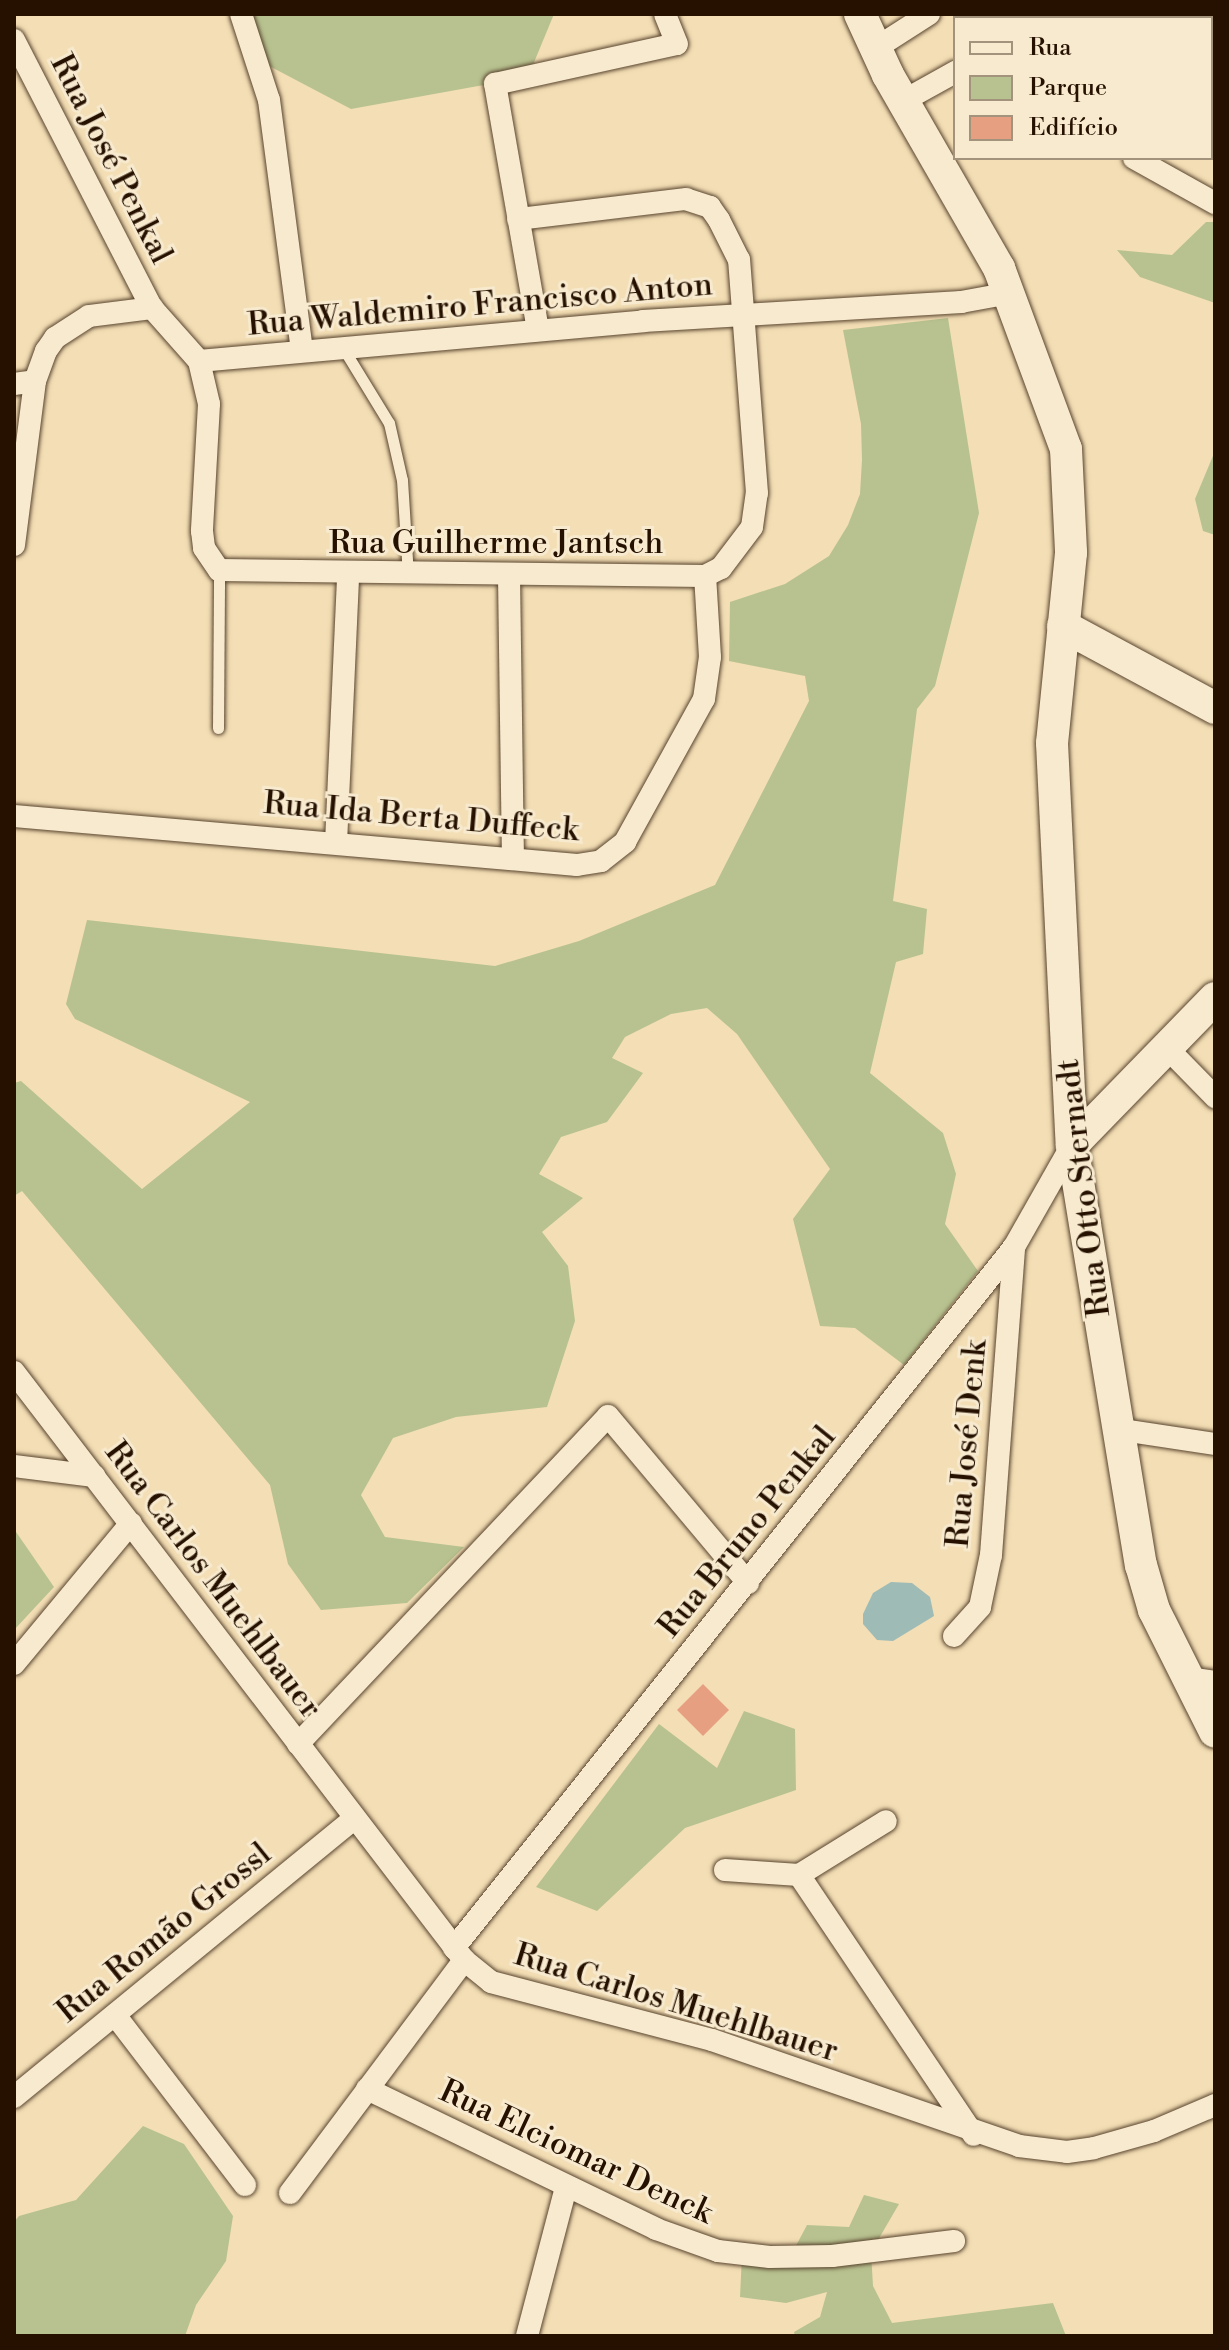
<!DOCTYPE html>
<meta charset="utf-8">
<style>
body{margin:0}
#map{position:relative;width:1229px;height:2350px;overflow:hidden;background:#f3deb5;font-family:"Libre Bodoni",serif}
div>[style]{position:absolute}
.green>*{inset:0;background:#b8c290}
.water>*{inset:0;background:#9ebbb6}
.building>*{inset:0;background:#e79f82}
.roads{filter:drop-shadow(0 0 2px #59442e) drop-shadow(0 0 2px #59442e)}
.lane>*{height:11px;margin:-5.5px;padding:0 5.5px;transform-origin:5.5px;border-radius:5.5px;background:#f7eacf}
.street>*{height:22px;margin:-11px;padding:0 11px;transform-origin:11px;border-radius:11px;background:#f7eacf}
.secondary>*{height:32px;margin:-16px;padding:0 16px;transform-origin:16px;border-radius:16px;background:#f7eacf}
span{translate:-50% -50%;white-space:nowrap;text-align:center;line-height:1.15;-webkit-text-stroke:6px #f7eacf;paint-order:stroke}
.street-label{font-size:32px;color:#261101}
.frame{position:absolute;inset:0;border:16px solid #261101;pointer-events:none}
.legend{position:absolute;left:953px;top:16px;width:260px;height:144px;box-sizing:border-box;background:#f7eacf;border:2px solid #a3937d;margin:0;padding:10px 14px;list-style:none;font-size:24px;color:#261101}
.legend li{display:flex;align-items:center;gap:16px;height:40px}
.legend b{width:40px;border:2px solid #a3937d}
</style>
<div id="map">
<div class="green">
<div style="clip-path:polygon(241px 14px,554px 14px,528px 77px,351px 109px,256px 59px)"></div>
<div style="clip-path:polygon(1164px 14px,1215px 14px,1215px 68px,1211px 18px)"></div>
<div style="clip-path:polygon(1206px 222px,1215px 222px,1215px 303px,1140px 277px,1117px 250px,1172px 255px)"></div>
<div style="clip-path:polygon(948px 318px,979px 513px,935px 686px,917px 709px,893px 901px,927px 909px,923px 954px,896px 962px,870px 1073px,943px 1133px,956px 1174px,945px 1224px,978px 1271px,904px 1365px,855px 1328px,820px 1326px,793px 1219px,830px 1169px,737px 1034px,707px 1008px,671px 1014px,625px 1037px,612px 1058px,643px 1073px,607px 1122px,561px 1137px,539px 1174px,583px 1198px,542px 1232px,568px 1266px,575px 1321px,547px 1407px,456px 1417px,393px 1438px,361px 1495px,385px 1537px,464px 1547px,407px 1603px,321px 1610px,288px 1564px,270px 1485px,22px 1191px,14px 1196px,14px 1083px,21px 1081px,142px 1189px,250px 1102px,75px 1019px,66px 1004px,87px 920px,495px 966px,579px 941px,715px 885px,809px 701px,805px 676px,729px 661px,730px 602px,785px 584px,829px 556px,848px 525px,860px 494px,862px 460px,861px 424px,843px 330px)"></div>
<div style="clip-path:polygon(1215px 451px,1215px 535px,1203px 531px,1195px 499px)"></div>
<div style="clip-path:polygon(14px 1529px,54px 1587px,14px 1630px)"></div>
<div style="clip-path:polygon(744px 1711px,795px 1729px,796px 1790px,685px 1828px,597px 1911px,536px 1887px,659px 1724px,717px 1768px)"></div>
<div style="clip-path:polygon(143px 2126px,184px 2144px,233px 2216px,226px 2261px,196px 2305px,185px 2336px,14px 2336px,14px 2222px,19px 2216px,76px 2200px)"></div>
<div style="clip-path:polygon(864px 2195px,899px 2204px,871px 2252px,873px 2286px,892px 2323px,1053px 2303px,1066px 2336px,795px 2336px,794px 2332px,820px 2317px,827px 2292px,786px 2303px,740px 2297px,742px 2255px,790px 2257px,807px 2225px,849px 2227px)"></div>
</div>
<div class="water">
<div style="clip-path:polygon(891px 1582px,912px 1583px,930px 1597px,934px 1616px,893px 1641px,877px 1640px,863px 1624px,863px 1614px,873px 1593px)"></div>
</div>
<div class="building">
<div style="clip-path:polygon(703px 1684px,729px 1710px,703px 1736px,677px 1710px)"></div>
</div>
<div class="roads">
<div class="lane">
<div style="left:343px;top:348px;width:88px;rotate:58.5deg"></div>
<div style="left:389px;top:423px;width:58px;rotate:77.2deg"></div>
<div style="left:402px;top:480px;width:95px;rotate:86.4deg"></div>
<div style="left:218px;top:728px;width:158px;rotate:-89.6deg"></div>
</div>
<div class="street">
<div style="left:241px;top:14px;width:90px;rotate:72deg"></div>
<div style="left:269px;top:100px;width:253px;rotate:82.5deg"></div>
<div style="left:1006px;top:14px;width:54px"></div>
<div style="left:14px;top:40px;width:301px;rotate:62.8deg"></div>
<div style="left:152px;top:308px;width:71px;rotate:48.4deg"></div>
<div style="left:199px;top:361px;width:446px;rotate:-5.1deg"></div>
<div style="left:643px;top:321px;width:319px;rotate:-3.4deg"></div>
<div style="left:961px;top:302px;width:50px;rotate:-10.4deg"></div>
<div style="left:876px;top:48px;width:63px;rotate:-32.7deg"></div>
<div style="left:903px;top:101px;width:60px;rotate:-29.1deg"></div>
<div style="left:1134px;top:158px;width:93px;rotate:29.1deg"></div>
<div style="left:538px;top:330px;width:250px;rotate:-99.9deg"></div>
<div style="left:495px;top:84px;width:186px;rotate:-12.4deg"></div>
<div style="left:677px;top:44px;width:32px;rotate:-112deg"></div>
<div style="left:199px;top:361px;width:44px;rotate:76.9deg"></div>
<div style="left:209px;top:404px;width:127px;rotate:93.2deg"></div>
<div style="left:202px;top:531px;width:17px;rotate:83deg"></div>
<div style="left:204px;top:548px;width:27px;rotate:56deg"></div>
<div style="left:219px;top:570px;width:486px;rotate:0.7deg"></div>
<div style="left:705px;top:576px;width:18px;rotate:-27deg"></div>
<div style="left:721px;top:568px;width:51px;rotate:-52.9deg"></div>
<div style="left:752px;top:527px;width:34px;rotate:-82deg"></div>
<div style="left:757px;top:493px;width:234px;rotate:-94.4deg"></div>
<div style="left:739px;top:260px;width:45px;rotate:-116.6deg"></div>
<div style="left:719px;top:220px;width:16px;rotate:-125deg"></div>
<div style="left:710px;top:207px;width:25px;rotate:-162deg"></div>
<div style="left:686px;top:199px;width:169px;rotate:173.2deg"></div>
<div style="left:14px;top:384px;width:21px;rotate:-8deg"></div>
<div style="left:14px;top:545px;width:165px;rotate:-82.7deg"></div>
<div style="left:35px;top:381px;width:32px;rotate:-70deg"></div>
<div style="left:46px;top:351px;width:16px;rotate:-55deg"></div>
<div style="left:55px;top:338px;width:40px;rotate:-32.9deg"></div>
<div style="left:89px;top:316px;width:64px;rotate:-7.2deg"></div>
<div style="left:509px;top:575px;width:284px;rotate:89.2deg"></div>
<div style="left:14px;top:816px;width:565px;rotate:4.97deg"></div>
<div style="left:577px;top:865px;width:24px;rotate:-9deg"></div>
<div style="left:601px;top:861px;width:31px;rotate:-38deg"></div>
<div style="left:625px;top:842px;width:163px;rotate:-61.1deg"></div>
<div style="left:704px;top:699px;width:42px;rotate:-81.9deg"></div>
<div style="left:710px;top:657px;width:81px;rotate:-93.5deg"></div>
<div style="left:336px;top:843px;width:268px;rotate:-87.4deg"></div>
<div style="left:1167px;top:1048px;width:69px;rotate:45.6deg"></div>
<div style="left:14px;top:1372px;width:740px;rotate:52.57deg"></div>
<div style="left:464px;top:1960px;width:35px;rotate:39deg"></div>
<div style="left:491px;top:1982px;width:228px;rotate:14.7deg"></div>
<div style="left:712px;top:2040px;width:325px;rotate:19deg"></div>
<div style="left:1019px;top:2146px;width:48px;rotate:7.1deg"></div>
<div style="left:1067px;top:2152px;width:27px;rotate:-8deg"></div>
<div style="left:1094px;top:2148px;width:62px;rotate:-15.8deg"></div>
<div style="left:1154px;top:2131px;width:66px;rotate:-23.1deg"></div>
<div style="left:1116px;top:1429px;width:100px;rotate:8.6deg"></div>
<div style="left:14px;top:1466px;width:81px;rotate:7.1deg"></div>
<div style="left:954px;top:1636px;width:39px;rotate:-48deg"></div>
<div style="left:980px;top:1607px;width:53px;rotate:-78.1deg"></div>
<div style="left:991px;top:1555px;width:309px;rotate:-85.7deg"></div>
<div style="left:14px;top:1664px;width:183px;rotate:-50.3deg"></div>
<div style="left:1188px;top:1678px;width:27px;rotate:8deg"></div>
<div style="left:298px;top:1744px;width:451px;rotate:-46.6deg"></div>
<div style="left:608px;top:1416px;width:218px;rotate:50deg"></div>
<div style="left:725px;top:1870px;width:74px;rotate:3.9deg"></div>
<div style="left:799px;top:1875px;width:102px;rotate:-31.8deg"></div>
<div style="left:799px;top:1875px;width:313px;rotate:56.1deg"></div>
<div style="left:454px;top:1948px;width:897px;rotate:-51.38deg"></div>
<div style="left:1014px;top:1247px;width:117px;rotate:-60.4deg"></div>
<div style="left:115px;top:2015px;width:214px;rotate:52.6deg"></div>
<div style="left:367px;top:2089px;width:321px;rotate:25.8deg"></div>
<div style="left:656px;top:2229px;width:66px;rotate:19.5deg"></div>
<div style="left:718px;top:2251px;width:52px;rotate:6.6deg"></div>
<div style="left:770px;top:2257px;width:62px;rotate:-0.9deg"></div>
<div style="left:832px;top:2256px;width:123px;rotate:-7deg"></div>
<div style="left:14px;top:2097px;width:439px;rotate:-39.3deg"></div>
<div style="left:290px;top:2193px;width:291px;rotate:-53.2deg"></div>
<div style="left:527px;top:2336px;width:154px;rotate:-75.3deg"></div>
</div>
<div class="secondary">
<div style="left:860px;top:14px;width:67px;rotate:65.3deg"></div>
<div style="left:888px;top:75px;width:223px;rotate:60.1deg"></div>
<div style="left:999px;top:268px;width:193px;rotate:69.7deg"></div>
<div style="left:1066px;top:449px;width:104px;rotate:87.2deg"></div>
<div style="left:1071px;top:553px;width:191px;rotate:95.7deg"></div>
<div style="left:1052px;top:743px;width:402px;rotate:87.2deg"></div>
<div style="left:1072px;top:1145px;width:426px;rotate:80.7deg"></div>
<div style="left:1141px;top:1565px;width:47px;rotate:73.9deg"></div>
<div style="left:1154px;top:1610px;width:136px;rotate:63.4deg"></div>
<div style="left:1063px;top:626px;width:173px;rotate:28.3deg"></div>
<div style="left:1072px;top:1145px;width:205px;rotate:-45.8deg"></div>
</div>
</div>
<div class="street-label">
<span style="left:111px;top:159px;rotate:63deg">Rua José Penkal</span>
<span style="left:480px;top:305px;rotate:-5deg">Rua Waldemiro Francisco Anton</span>
<span style="left:496px;top:543px">Rua Guilherme Jantsch</span>
<span style="left:421px;top:817px;rotate:5deg">Rua Ida Berta Duffeck</span>
<span style="left:1084px;top:1188px;rotate:-97deg">Rua Otto Sternadt</span>
<span style="left:967px;top:1444px;rotate:-85deg">Rua José Denk</span>
<span style="left:747px;top:1532px;rotate:-51deg">Rua Bruno Penkal</span>
<span style="left:213px;top:1580px;rotate:53deg">Rua Carlos Muehlbauer</span>
<span style="left:164px;top:1933px;rotate:-39deg">Rua Romão Grossl</span>
<span style="left:676px;top:2003px;rotate:17deg">Rua Carlos Muehlbauer</span>
<span style="left:576px;top:2152px;rotate:25deg">Rua Elciomar Denck</span>
</div>
<div class="frame"></div>
<ul class="legend">
<li><b style="height:10px;background:#f7eacf"></b>Rua</li>
<li><b style="height:22px;background:#b8c290"></b>Parque</li>
<li><b style="height:22px;background:#e79f82"></b>Edifício</li>
</ul>
</div>
